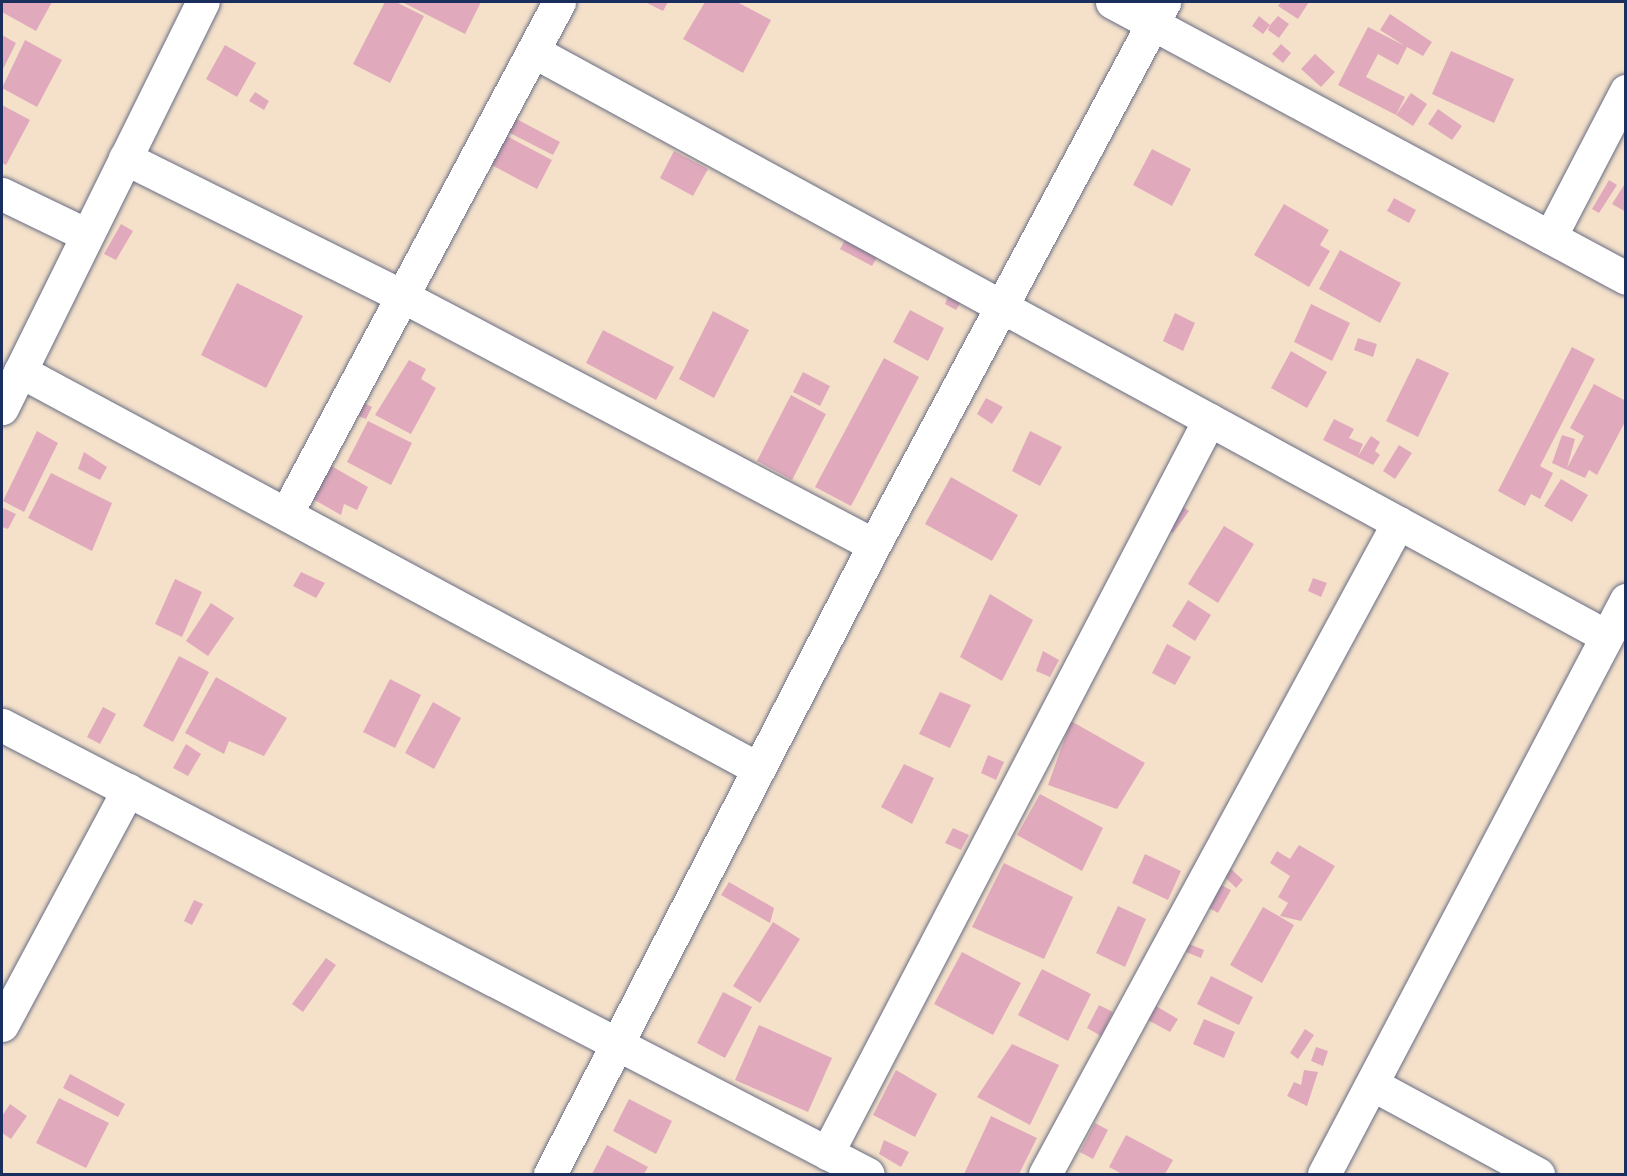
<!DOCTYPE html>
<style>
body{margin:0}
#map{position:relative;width:1627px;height:1176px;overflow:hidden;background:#f5e1ca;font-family:Itim,sans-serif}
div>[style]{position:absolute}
.building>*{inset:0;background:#e0aabc}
.roads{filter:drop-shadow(0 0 2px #676d84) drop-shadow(0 0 2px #676d84)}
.minor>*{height:33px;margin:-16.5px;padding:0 16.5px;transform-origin:16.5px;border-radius:16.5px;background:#fff}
span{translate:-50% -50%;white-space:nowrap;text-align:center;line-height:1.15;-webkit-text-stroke:6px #f7f3e8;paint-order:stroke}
.frame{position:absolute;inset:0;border:3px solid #1b2f5e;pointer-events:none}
</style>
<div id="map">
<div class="building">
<div style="clip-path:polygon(2px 2px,52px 2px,36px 31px,2px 12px)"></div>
<div style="clip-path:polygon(385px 2px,396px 2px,424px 16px,390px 83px,353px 64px)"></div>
<div style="clip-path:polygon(402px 2px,481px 2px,465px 34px)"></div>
<div style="clip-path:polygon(645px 2px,668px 2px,663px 11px)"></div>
<div style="clip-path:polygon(705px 2px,737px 2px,771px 20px,743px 73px,683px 39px)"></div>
<div style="clip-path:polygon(1281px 2px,1309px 2px,1298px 19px,1278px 6px)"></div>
<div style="clip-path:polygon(1390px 14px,1432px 42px,1423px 56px,1407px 47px,1398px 65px,1378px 54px,1366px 77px,1405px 97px,1396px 115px,1338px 85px,1368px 27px,1405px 46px,1380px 30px)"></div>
<div style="clip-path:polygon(1259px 16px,1270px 25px,1278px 16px,1289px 24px,1279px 38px,1268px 30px,1270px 25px,1263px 34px,1252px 26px)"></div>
<div style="clip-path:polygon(2px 35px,16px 43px,2px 71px)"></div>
<div style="clip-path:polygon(25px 40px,62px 60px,37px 107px,2px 88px)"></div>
<div style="clip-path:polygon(1281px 44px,1291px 53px,1283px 63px,1272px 54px)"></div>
<div style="clip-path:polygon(225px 45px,256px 63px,237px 97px,206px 79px)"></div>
<div style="clip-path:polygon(1451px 51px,1514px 79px,1494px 123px,1432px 94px)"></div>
<div style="clip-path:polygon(1315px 54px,1335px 72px,1321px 87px,1301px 69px)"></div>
<div style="clip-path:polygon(255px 92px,269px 101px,264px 110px,249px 101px)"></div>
<div style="clip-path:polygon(1411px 93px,1427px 104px,1413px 126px,1396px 115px)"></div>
<div style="clip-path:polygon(2px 105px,30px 120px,6px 165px,2px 163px)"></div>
<div style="clip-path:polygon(1438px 109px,1462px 126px,1452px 140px,1428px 124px)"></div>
<div style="clip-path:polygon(507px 114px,560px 142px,553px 155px,500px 128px)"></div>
<div style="clip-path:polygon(499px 132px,552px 160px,537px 189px,484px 161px)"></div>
<div style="clip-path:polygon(1152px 149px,1191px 169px,1172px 206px,1133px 185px)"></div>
<div style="clip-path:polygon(674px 151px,708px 169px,693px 196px,660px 178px)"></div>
<div style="clip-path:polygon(1609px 180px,1617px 185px,1599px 213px,1592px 209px)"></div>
<div style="clip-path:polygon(1626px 182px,1626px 212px,1612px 204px)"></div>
<div style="clip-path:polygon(1394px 198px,1416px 210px,1409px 223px,1387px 211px)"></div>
<div style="clip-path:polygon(1284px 204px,1329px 230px,1320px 245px,1330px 251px,1309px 287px,1254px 255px)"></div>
<div style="clip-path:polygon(121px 224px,133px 231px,116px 260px,104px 254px)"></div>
<div style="clip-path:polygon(848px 235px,880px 252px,872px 266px,840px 249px)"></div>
<div style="clip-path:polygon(1340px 250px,1401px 283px,1380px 323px,1319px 289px)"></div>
<div style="clip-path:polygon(237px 283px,303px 316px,266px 388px,201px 355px)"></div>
<div style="clip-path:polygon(951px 290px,964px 297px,956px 310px,945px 304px)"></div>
<div style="clip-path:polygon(1311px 304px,1350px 323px,1332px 361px,1294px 342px)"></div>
<div style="clip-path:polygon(910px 310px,944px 328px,928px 361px,893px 342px)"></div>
<div style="clip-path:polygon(713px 311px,749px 330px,714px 398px,679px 379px)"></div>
<div style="clip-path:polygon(1175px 313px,1195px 323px,1183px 351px,1163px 341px)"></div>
<div style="clip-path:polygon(603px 330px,674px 367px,656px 400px,586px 363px)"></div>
<div style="clip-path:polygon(1358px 338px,1377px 344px,1373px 357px,1354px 350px)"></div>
<div style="clip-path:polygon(1572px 347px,1595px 359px,1540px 466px,1553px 473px,1540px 499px,1531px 494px,1525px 506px,1498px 491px)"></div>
<div style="clip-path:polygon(1291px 351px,1327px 372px,1307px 408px,1271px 388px)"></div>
<div style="clip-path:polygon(884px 358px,919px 377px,851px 506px,815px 487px)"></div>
<div style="clip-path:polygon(1417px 358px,1449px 373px,1418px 437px,1386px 421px)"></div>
<div style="clip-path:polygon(409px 360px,426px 369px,421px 379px,436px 388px,411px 434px,375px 415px)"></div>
<div style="clip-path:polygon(803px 372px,830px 386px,820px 406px,793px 392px)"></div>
<div style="clip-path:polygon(1594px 384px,1626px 401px,1626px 420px,1597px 475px,1589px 470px,1585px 478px,1552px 463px,1562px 435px,1575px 439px,1567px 468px,1584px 436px,1570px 428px)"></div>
<div style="clip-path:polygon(791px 395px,826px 414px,792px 480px,757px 461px)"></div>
<div style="clip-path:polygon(986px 398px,1003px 407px,992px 424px,977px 414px)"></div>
<div style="clip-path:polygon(360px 401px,372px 407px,366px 419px,351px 413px)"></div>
<div style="clip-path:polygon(1334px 419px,1354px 429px,1349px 438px,1363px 444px,1358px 456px,1371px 436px,1380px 442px,1375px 451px,1380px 455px,1373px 465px,1323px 440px)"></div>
<div style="clip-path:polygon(368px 421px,412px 443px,391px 485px,347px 462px)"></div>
<div style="clip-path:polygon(37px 431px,58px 443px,24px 512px,3px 501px)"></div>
<div style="clip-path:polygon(1030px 431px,1062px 447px,1040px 486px,1012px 471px)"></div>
<div style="clip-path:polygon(1399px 445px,1412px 453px,1395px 479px,1383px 471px)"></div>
<div style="clip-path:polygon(84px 452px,107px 467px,100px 480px,78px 469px)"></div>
<div style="clip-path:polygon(328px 464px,368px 487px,357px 510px,344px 504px,341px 515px,313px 499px)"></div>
<div style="clip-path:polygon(51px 473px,112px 503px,92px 551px,28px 518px)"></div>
<div style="clip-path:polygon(951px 477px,1018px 515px,992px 561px,925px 524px)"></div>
<div style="clip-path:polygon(1561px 479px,1588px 495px,1572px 522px,1544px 506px)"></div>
<div style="clip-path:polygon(1179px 504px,1189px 511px,1173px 533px,1163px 526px)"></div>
<div style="clip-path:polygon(3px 508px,16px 514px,8px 529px,2px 527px)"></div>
<div style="clip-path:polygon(1224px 526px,1254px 544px,1218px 603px,1188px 584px)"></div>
<div style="clip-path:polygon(301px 572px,325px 583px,316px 598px,293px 586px)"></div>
<div style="clip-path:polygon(1313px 578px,1327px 583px,1321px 597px,1308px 591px)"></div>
<div style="clip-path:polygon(175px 579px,202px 592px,182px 637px,155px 624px)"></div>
<div style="clip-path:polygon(990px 594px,1033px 620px,1002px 681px,960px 657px)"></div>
<div style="clip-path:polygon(1188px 600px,1211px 615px,1195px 641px,1172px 626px)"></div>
<div style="clip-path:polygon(211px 603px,234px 618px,208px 656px,186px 641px)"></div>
<div style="clip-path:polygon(1167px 644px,1191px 657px,1175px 685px,1152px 673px)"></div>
<div style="clip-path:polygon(1043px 651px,1059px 660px,1050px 677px,1036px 671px)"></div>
<div style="clip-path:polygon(179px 656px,209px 672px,173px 742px,143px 726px)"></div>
<div style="clip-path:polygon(216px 677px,287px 718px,264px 756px,229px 741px,224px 754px,185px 733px)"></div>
<div style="clip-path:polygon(390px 679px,421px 695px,395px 748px,363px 732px)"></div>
<div style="clip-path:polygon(940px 692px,971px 705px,950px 748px,919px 734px)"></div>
<div style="clip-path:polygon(433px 702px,461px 718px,434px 769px,405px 753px)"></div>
<div style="clip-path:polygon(103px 707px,116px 714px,100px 744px,87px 737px)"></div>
<div style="clip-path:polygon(1071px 721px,1145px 763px,1117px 809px,1048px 785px)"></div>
<div style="clip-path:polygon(186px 744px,201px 754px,188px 776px,173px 768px)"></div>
<div style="clip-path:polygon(988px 755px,1004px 762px,996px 780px,981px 773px)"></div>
<div style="clip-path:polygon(904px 764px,934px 778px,912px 824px,881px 807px)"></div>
<div style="clip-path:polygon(1040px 794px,1103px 828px,1082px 871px,1017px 835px)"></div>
<div style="clip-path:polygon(953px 828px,969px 835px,961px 850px,945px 843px)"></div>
<div style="clip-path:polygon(1299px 845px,1335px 866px,1301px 921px,1280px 916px,1288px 903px,1278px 897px,1290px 876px,1270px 863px,1277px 851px,1290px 859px)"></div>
<div style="clip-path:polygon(1145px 854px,1181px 871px,1168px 900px,1132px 883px)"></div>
<div style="clip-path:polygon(1004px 863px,1073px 897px,1044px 959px,972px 927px)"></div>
<div style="clip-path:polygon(1231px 869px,1243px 880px,1236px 888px,1225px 877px)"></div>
<div style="clip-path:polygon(729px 882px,774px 908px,770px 923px,721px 895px)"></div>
<div style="clip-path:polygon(1221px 885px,1231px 890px,1218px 913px,1209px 908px)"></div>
<div style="clip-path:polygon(194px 900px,203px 904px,192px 925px,184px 921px)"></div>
<div style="clip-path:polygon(1118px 906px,1146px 919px,1125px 967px,1096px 953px)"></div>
<div style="clip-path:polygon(1263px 907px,1294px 925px,1262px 983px,1230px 965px)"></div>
<div style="clip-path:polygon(773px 922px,800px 939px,760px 1003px,733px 986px)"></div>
<div style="clip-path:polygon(1189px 944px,1204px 950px,1201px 958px,1186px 952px)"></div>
<div style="clip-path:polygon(962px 952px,1021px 983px,993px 1035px,934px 1004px)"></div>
<div style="clip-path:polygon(326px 958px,336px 965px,303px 1012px,292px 1004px)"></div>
<div style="clip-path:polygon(1042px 969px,1091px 994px,1068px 1041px,1018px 1015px)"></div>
<div style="clip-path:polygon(1211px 976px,1253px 997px,1239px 1025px,1197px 1004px)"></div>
<div style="clip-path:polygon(723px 992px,752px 1007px,725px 1058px,697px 1043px)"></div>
<div style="clip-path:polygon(1099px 1005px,1113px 1012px,1101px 1036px,1087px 1028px)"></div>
<div style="clip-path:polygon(1156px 1006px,1178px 1019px,1170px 1032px,1148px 1020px)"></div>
<div style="clip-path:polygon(1204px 1019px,1235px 1032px,1224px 1058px,1193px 1044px)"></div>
<div style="clip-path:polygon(759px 1025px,832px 1058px,808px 1112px,735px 1080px)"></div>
<div style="clip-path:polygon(1305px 1029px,1314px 1035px,1298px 1059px,1290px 1053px)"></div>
<div style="clip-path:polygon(1012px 1044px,1059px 1065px,1030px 1125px,977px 1097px)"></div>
<div style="clip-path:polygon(1316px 1047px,1328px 1051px,1323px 1066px,1311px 1061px)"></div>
<div style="clip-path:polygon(896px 1070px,937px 1094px,915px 1137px,873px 1115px)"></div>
<div style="clip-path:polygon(1304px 1070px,1318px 1072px,1307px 1106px,1287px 1096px,1294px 1082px,1301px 1085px)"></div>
<div style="clip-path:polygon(70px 1074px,125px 1104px,118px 1117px,63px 1088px)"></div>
<div style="clip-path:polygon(59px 1098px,109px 1123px,86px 1168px,36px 1143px)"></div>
<div style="clip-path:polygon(629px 1099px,672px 1121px,656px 1154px,613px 1131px)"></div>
<div style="clip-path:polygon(10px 1104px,27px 1116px,11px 1139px,2px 1133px,2px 1116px)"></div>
<div style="clip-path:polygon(991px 1116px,1037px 1138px,1019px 1174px,964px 1174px)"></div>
<div style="clip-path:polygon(1095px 1123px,1108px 1130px,1093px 1159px,1080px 1152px)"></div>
<div style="clip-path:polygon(1126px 1135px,1173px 1160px,1165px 1174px,1122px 1174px,1109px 1167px)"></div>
<div style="clip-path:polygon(884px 1140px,909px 1152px,901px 1167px,879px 1154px)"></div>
<div style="clip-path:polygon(607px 1145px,648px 1167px,644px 1174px,592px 1174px)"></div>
</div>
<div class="roads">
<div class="minor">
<div style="left:1112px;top:2px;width:583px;rotate:28.23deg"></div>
<div style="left:533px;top:51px;width:1222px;rotate:28.6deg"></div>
<div style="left:125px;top:158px;width:312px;rotate:26.5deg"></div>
<div style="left:404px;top:297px;width:531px;rotate:27.82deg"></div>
<div style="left:2px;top:194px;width:94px;rotate:25.8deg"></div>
<div style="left:1550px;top:237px;width:165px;rotate:-62.5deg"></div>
<div style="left:20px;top:371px;width:839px;rotate:28.31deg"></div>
<div style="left:2px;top:408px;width:453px;rotate:-63.7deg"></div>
<div style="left:286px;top:514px;width:580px;rotate:-61.93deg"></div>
<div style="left:2px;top:725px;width:975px;rotate:27.41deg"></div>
<div style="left:2px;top:1025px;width:267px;rotate:-61.8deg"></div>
<div style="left:1372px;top:1084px;width:189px;rotate:28.5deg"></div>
<div style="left:827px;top:1153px;width:827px;rotate:-62.47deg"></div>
<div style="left:550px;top:1174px;width:708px;rotate:-62.75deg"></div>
<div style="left:874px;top:545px;width:616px;rotate:-61.89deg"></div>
<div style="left:1045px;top:1174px;width:741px;rotate:-61.53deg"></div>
<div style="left:1324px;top:1174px;width:649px;rotate:-62.25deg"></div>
</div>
</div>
<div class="frame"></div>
</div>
